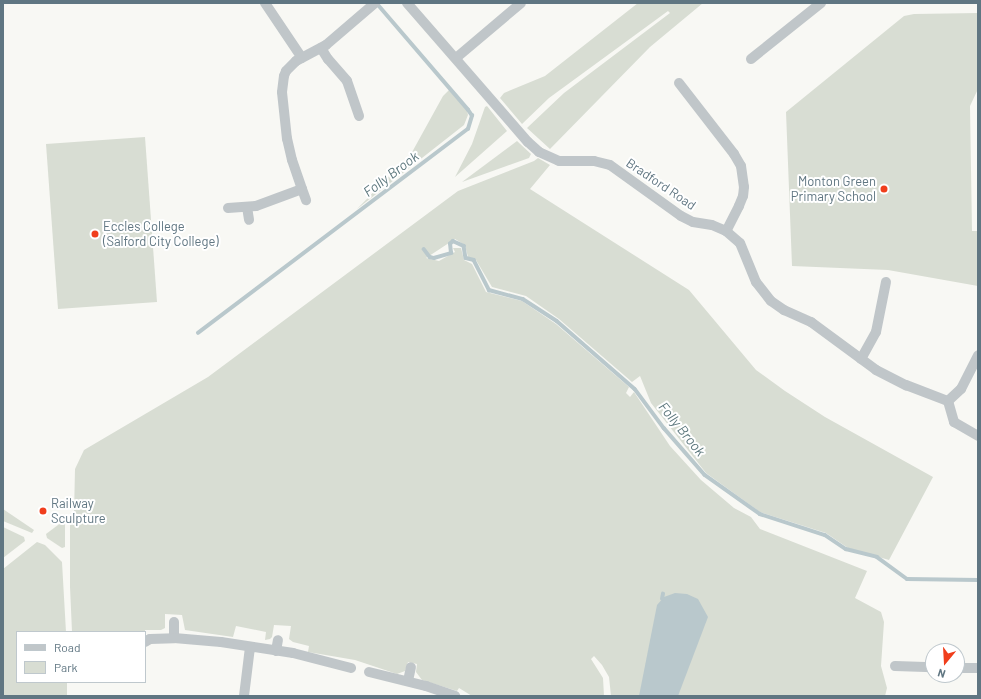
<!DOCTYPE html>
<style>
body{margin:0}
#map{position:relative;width:981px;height:699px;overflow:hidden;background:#f8f8f4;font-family:Barlow,sans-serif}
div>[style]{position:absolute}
.green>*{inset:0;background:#d8ddd3}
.water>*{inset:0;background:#b9c8cc}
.stream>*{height:3.5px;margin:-1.75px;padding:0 1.75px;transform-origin:1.75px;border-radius:1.75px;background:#b9c8cc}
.street>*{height:10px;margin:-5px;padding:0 5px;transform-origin:5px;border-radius:5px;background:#c0c6c9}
.dots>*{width:11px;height:11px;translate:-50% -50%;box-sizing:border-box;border:2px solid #fff;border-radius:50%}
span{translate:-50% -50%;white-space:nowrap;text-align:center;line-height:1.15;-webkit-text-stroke:4px #fff;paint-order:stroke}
.poi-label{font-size:13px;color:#607682}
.right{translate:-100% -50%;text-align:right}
.left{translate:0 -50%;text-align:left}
.street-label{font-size:13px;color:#607682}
.water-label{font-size:14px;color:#5b767c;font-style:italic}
.frame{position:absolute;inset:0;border:4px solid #607682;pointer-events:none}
.legend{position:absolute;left:16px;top:631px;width:130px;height:52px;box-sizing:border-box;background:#fff;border:1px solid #bfc8cd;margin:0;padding:5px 7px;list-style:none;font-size:12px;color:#607682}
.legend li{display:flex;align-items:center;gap:8px;height:20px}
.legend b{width:20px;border:1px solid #bfc8cd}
.north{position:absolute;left:925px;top:643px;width:40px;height:40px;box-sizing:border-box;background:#fff;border:1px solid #bfc8cd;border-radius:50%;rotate:198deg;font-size:11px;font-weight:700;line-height:16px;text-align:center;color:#607682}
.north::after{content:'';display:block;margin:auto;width:14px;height:18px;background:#f03e1c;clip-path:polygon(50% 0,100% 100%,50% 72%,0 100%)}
</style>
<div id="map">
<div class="green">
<div style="clip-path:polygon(638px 3px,703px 3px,650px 47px,550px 149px,527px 128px,564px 93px,670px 13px,668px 11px,549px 98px,522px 124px,500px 98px,504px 93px,545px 76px)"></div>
<div style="clip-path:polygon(978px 13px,978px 89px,970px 106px,972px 231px,978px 231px,978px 286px,888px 270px,792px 266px,786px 112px,904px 16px,914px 14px)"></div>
<div style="clip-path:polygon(449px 90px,467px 110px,468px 115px,464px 125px,357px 209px,411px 154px,443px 96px)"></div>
<div style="clip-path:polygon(487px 106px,507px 131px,455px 177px,472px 144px,485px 107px)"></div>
<div style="clip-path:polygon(145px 137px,157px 302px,58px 309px,46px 144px)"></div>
<div style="clip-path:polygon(517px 141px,531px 154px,529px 158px,462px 182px)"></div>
<div style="clip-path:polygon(538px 158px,550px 165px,530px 189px,689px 290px,756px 370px,785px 391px,825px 417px,933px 477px,889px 560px,848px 548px,826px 533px,760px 512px,706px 473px,651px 403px,640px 376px,632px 382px,559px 319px,526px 296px,492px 287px,476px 260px,468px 257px,465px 245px,455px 239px,426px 258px,439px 261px,455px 252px,453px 248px,461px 248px,464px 260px,472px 264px,486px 292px,522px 301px,556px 324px,629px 387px,626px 393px,630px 397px,634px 392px,670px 446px,701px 480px,734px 508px,751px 517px,760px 529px,867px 571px,855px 598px,881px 612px,884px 622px,881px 666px,887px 688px,885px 696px,611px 696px,609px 677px,602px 665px,594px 656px,591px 659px,603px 678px,604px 696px,472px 696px,459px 688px,457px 691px,422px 680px,416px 672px,417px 664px,408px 662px,405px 671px,397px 674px,355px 660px,308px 652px,309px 646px,293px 642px,289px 639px,291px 626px,274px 625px,272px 637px,270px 639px,265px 640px,266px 632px,236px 626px,233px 637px,185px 630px,182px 615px,165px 614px,165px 628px,161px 630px,145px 630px,145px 638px,145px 632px,72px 632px,70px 587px,70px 515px,74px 514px,75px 469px,84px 450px,208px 377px,458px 191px,534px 161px)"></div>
<div style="clip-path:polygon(3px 509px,34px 530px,32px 533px,3px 521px)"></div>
<div style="clip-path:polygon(62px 522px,65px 522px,65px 547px,62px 548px,47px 538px,46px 534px)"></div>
<div style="clip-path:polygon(3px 527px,24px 537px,25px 541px,3px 558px)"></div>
<div style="clip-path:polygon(37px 542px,45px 545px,62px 562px,66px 632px,17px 632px,17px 682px,67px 682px,67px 696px,3px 696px,3px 569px)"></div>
</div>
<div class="water">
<div style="clip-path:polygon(675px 593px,687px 594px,698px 599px,708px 617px,678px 696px,639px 696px,657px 605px,664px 597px)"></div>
</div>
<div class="stream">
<div style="left:424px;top:249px;width:10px;rotate:53deg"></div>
<div style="left:430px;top:257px;width:4px;rotate:14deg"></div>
<div style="left:434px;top:258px;width:18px;rotate:-16deg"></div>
<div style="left:451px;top:253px;width:9px;rotate:-96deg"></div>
<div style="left:450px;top:244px;width:4px;rotate:-45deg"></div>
<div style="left:453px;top:241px;width:12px;rotate:24deg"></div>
<div style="left:464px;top:246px;width:12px;rotate:81deg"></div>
<div style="left:466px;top:258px;width:8px;rotate:14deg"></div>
<div style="left:474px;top:260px;width:34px;rotate:63deg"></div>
<div style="left:489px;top:290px;width:35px;rotate:15deg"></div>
<div style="left:523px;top:299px;width:40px;rotate:32.9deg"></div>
<div style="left:557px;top:321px;width:103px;rotate:41.1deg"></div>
<div style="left:635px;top:389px;width:49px;rotate:53.4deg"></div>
<div style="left:664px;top:428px;width:62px;rotate:48.9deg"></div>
<div style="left:705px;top:475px;width:67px;rotate:35.3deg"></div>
<div style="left:760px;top:514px;width:68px;rotate:17.9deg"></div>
<div style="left:825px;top:535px;width:25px;rotate:34deg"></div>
<div style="left:846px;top:549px;width:32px;rotate:14deg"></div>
<div style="left:877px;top:557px;width:37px;rotate:36deg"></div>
<div style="left:907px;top:579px;width:71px;rotate:0.8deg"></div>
<div style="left:198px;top:333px;width:338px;rotate:-37.1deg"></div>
<div style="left:468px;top:129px;width:14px;rotate:-73deg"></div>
<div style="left:472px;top:116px;width:7px;rotate:-124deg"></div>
<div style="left:468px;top:110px;width:141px;rotate:-130.7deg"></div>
<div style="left:662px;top:599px;width:5px;rotate:-79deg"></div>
</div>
<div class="street">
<div style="left:265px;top:3px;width:66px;rotate:56.1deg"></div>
<div style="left:407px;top:3px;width:184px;rotate:49deg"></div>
<div style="left:528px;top:142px;width:15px;rotate:42deg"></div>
<div style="left:539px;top:152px;width:22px;rotate:24deg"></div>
<div style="left:559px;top:161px;width:35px"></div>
<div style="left:594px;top:161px;width:16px;rotate:14deg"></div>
<div style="left:610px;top:165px;width:87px;rotate:35.7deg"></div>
<div style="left:681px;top:216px;width:13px;rotate:27deg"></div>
<div style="left:693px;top:222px;width:19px;rotate:9deg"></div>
<div style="left:712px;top:225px;width:15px;rotate:23deg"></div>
<div style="left:726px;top:231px;width:18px;rotate:41deg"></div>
<div style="left:740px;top:243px;width:42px;rotate:67.7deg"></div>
<div style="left:756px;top:282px;width:24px;rotate:52deg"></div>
<div style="left:771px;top:301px;width:16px;rotate:35deg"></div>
<div style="left:784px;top:310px;width:30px;rotate:24deg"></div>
<div style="left:811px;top:322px;width:81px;rotate:36.4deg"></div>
<div style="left:876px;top:370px;width:34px;rotate:27deg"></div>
<div style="left:906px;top:385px;width:45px;rotate:20.9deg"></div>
<div style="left:948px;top:401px;width:22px;rotate:74deg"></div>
<div style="left:954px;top:422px;width:28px;rotate:30deg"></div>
<div style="left:321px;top:48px;width:13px;rotate:58deg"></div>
<div style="left:328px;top:59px;width:29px;rotate:49deg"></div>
<div style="left:347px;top:81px;width:37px;rotate:71deg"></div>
<div style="left:456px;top:58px;width:85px;rotate:-40.2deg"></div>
<div style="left:751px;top:59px;width:90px;rotate:-38.7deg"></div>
<div style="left:679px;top:83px;width:90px;rotate:52.2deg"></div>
<div style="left:734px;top:154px;width:14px;rotate:60deg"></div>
<div style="left:741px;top:166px;width:21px;rotate:82deg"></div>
<div style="left:744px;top:187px;width:9px;rotate:96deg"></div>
<div style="left:743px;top:196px;width:11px;rotate:112deg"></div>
<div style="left:739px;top:206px;width:28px;rotate:117deg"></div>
<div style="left:302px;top:189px;width:12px;rotate:70deg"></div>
<div style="left:247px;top:207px;width:13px;rotate:81deg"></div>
<div style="left:228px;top:208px;width:28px;rotate:-4deg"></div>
<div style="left:256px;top:206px;width:49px;rotate:-20.3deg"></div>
<div style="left:302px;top:189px;width:31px;rotate:-109deg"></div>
<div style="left:292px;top:160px;width:22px;rotate:-103deg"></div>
<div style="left:287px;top:139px;width:47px;rotate:-96.1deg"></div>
<div style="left:282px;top:92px;width:16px;rotate:-83deg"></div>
<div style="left:284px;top:76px;width:5px;rotate:-68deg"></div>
<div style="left:286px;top:71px;width:14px;rotate:-45deg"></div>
<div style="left:296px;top:61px;width:34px;rotate:-28deg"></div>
<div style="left:326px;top:45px;width:65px;rotate:-40.6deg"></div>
<div style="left:861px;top:359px;width:31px;rotate:-61deg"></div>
<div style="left:876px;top:332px;width:51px;rotate:-78.7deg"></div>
<div style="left:948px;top:401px;width:18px;rotate:-43deg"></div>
<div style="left:961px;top:389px;width:38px;rotate:-63deg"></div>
<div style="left:174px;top:638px;width:16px;rotate:-90deg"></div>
<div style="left:145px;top:642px;width:6px;rotate:-31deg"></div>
<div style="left:150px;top:639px;width:24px;rotate:-2deg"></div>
<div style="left:174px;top:638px;width:47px;rotate:4.9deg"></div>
<div style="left:221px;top:642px;width:73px;rotate:8.7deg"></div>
<div style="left:293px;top:653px;width:60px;rotate:14.5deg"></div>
<div style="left:276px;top:651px;width:11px;rotate:-80deg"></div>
<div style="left:895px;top:666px;width:38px;rotate:2deg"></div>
<div style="left:957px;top:668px;width:21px"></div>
<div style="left:369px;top:672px;width:59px;rotate:13.8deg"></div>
<div style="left:426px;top:686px;width:31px;rotate:19deg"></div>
<div style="left:408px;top:681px;width:14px;rotate:-78deg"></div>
<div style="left:244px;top:696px;width:49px;rotate:-83deg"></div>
</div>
<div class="dots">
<div style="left:884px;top:189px;background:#f03e1c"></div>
<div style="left:95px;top:234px;background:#f03e1c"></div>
<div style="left:43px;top:511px;background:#f03e1c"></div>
</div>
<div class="poi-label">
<span class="right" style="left:876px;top:189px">Monton Green<br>Primary School</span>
<span class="left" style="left:103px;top:234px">Eccles College<br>(Salford City College)</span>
<span class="left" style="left:51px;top:511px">Railway<br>Sculpture</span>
</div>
<div class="street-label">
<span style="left:661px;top:184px;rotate:34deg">Bradford Road</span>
</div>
<div class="water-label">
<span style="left:391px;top:174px;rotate:-37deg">Folly Brook</span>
<span style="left:682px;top:429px;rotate:51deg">Folly Brook</span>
</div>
<div class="frame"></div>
<ul class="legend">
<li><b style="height:5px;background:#c0c6c9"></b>Road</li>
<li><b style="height:11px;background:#d8ddd3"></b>Park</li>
</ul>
<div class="north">N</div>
</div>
